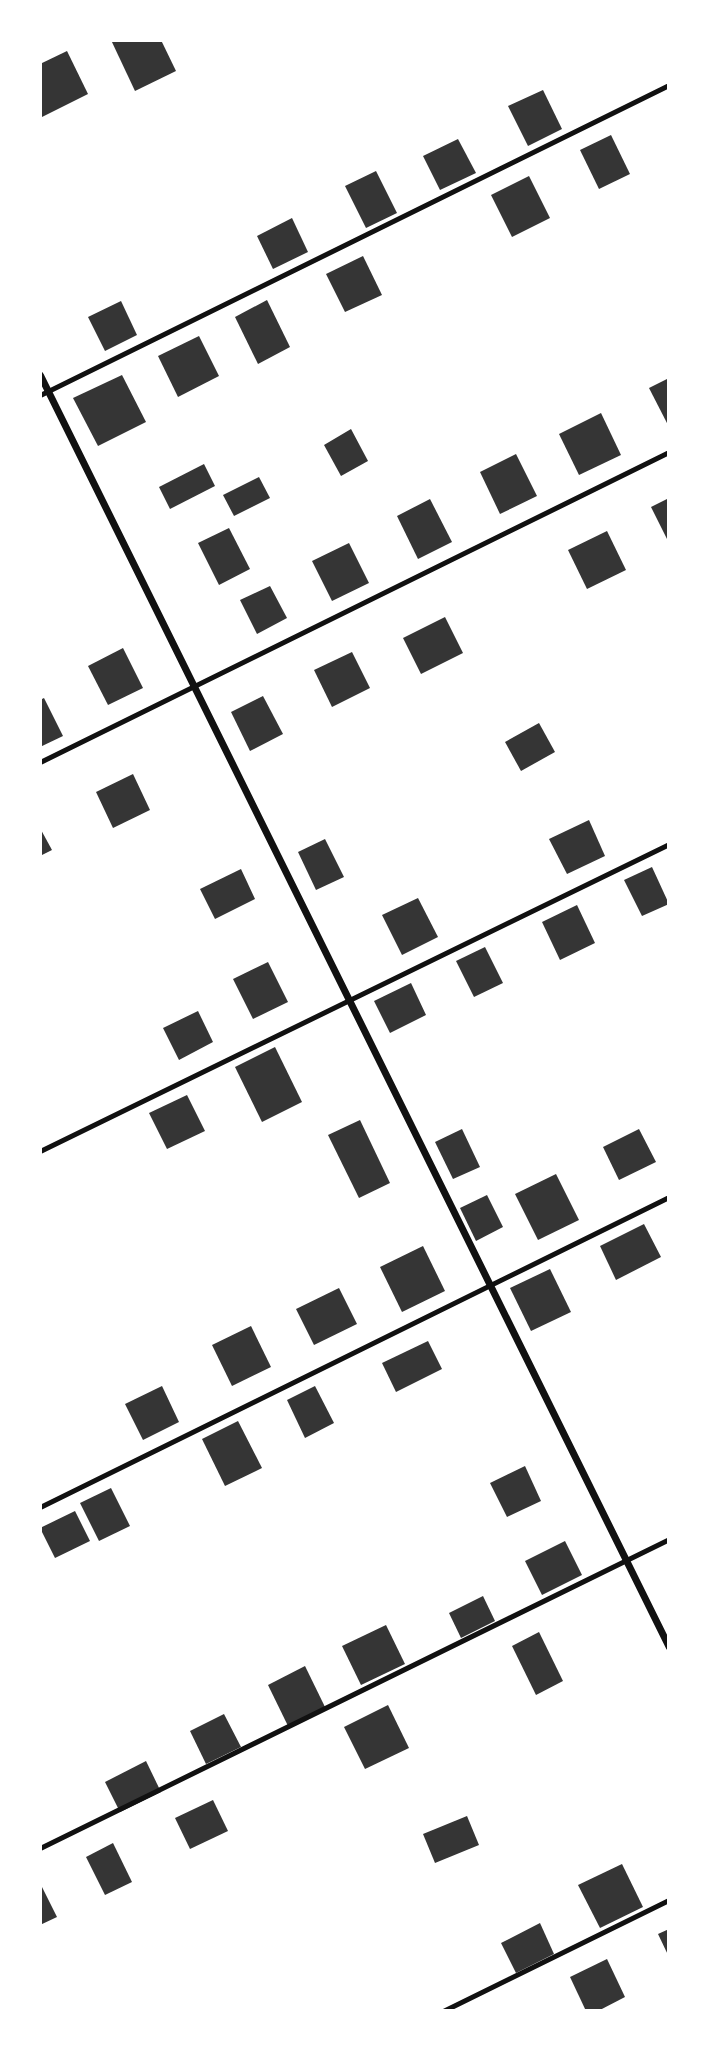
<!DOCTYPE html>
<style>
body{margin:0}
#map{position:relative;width:709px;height:2051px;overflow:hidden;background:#fff;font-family:"Roboto Serif",serif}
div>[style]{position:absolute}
.building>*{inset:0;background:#353535}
.service>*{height:5px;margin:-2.5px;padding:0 2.5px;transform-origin:2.5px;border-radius:2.5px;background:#111}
.minor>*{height:7px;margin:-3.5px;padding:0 3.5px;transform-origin:3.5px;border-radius:3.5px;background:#111}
span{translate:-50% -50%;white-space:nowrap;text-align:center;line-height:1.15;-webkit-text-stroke:7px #fff;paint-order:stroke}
.frame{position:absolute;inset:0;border:42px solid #fff;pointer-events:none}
</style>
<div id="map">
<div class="building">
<div style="clip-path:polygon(111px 40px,161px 40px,176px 71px,135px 91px)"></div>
<div style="clip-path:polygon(67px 51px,88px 94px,42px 117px,40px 64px)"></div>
<div style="clip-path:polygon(543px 90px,562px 129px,528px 146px,508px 106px)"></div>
<div style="clip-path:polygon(611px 135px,630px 174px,599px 189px,580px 150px)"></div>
<div style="clip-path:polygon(458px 139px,476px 173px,440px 190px,423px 156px)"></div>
<div style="clip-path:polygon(376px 171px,397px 213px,366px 228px,345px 186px)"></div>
<div style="clip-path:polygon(529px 176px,550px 218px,512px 237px,491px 195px)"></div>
<div style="clip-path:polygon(292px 218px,308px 252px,273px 269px,257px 236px)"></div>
<div style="clip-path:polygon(363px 256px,382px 295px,345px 312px,326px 274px)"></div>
<div style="clip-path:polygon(267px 300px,290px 347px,258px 364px,235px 317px)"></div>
<div style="clip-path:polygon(121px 301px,137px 335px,105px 351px,88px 317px)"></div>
<div style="clip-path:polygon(199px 336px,219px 376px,178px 397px,158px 356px)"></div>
<div style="clip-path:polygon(122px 375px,146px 422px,98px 446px,73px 398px)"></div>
<div style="clip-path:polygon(669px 378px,669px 427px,649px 388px)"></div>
<div style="clip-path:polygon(601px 413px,621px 455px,579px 475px,559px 434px)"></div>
<div style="clip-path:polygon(351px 429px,368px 461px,341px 476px,324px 445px)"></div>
<div style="clip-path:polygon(516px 454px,537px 496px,500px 514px,480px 472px)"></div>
<div style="clip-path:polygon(204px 464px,215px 486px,170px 509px,159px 487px)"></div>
<div style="clip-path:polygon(259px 477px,270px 498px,234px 516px,223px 495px)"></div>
<div style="clip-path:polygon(669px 498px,669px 543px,651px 507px)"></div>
<div style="clip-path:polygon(430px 499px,452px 542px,418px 559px,397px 516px)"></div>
<div style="clip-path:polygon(229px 528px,250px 569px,219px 585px,198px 543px)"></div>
<div style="clip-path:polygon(607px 531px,626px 570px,587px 589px,568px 550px)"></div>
<div style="clip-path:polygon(349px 543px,369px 583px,332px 601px,312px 561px)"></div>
<div style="clip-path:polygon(270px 586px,287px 618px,257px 634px,240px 600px)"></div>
<div style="clip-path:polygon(445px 617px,463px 653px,421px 674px,403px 638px)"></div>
<div style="clip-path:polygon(123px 648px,143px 688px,108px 705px,88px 666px)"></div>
<div style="clip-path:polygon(352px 652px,370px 688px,332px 707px,314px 670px)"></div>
<div style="clip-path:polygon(263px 696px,283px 734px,250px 751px,231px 712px)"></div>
<div style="clip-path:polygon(44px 698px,63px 736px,40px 747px,40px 700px)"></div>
<div style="clip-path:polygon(539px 723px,555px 752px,521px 771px,505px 742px)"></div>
<div style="clip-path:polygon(133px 774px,150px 810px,113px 828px,96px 792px)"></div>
<div style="clip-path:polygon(589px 820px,605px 856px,567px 874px,549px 839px)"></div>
<div style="clip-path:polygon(40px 828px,52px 850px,40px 856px)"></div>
<div style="clip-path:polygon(325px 839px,344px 877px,316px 890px,298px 852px)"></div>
<div style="clip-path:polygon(652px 867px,669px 904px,642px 916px,624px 880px)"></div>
<div style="clip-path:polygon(241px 869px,255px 899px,215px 919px,200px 889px)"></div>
<div style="clip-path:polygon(418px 898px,438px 937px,402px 955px,382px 915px)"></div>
<div style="clip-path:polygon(577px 905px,595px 943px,560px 960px,542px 922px)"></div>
<div style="clip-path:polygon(485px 947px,503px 983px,474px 997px,456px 961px)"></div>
<div style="clip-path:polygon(268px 962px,288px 1002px,253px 1019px,233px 979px)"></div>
<div style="clip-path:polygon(411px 983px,426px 1015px,390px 1033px,374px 1001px)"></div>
<div style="clip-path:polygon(198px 1011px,213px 1042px,179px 1060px,163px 1028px)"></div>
<div style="clip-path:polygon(275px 1047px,302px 1102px,262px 1122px,235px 1067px)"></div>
<div style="clip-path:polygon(187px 1095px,205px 1131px,167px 1149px,149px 1113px)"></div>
<div style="clip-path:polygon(360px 1120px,390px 1183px,359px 1198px,328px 1135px)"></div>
<div style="clip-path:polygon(462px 1129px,480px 1167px,453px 1179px,435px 1142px)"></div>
<div style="clip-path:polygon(639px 1129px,656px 1162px,619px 1180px,603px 1147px)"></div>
<div style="clip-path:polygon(556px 1174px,579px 1220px,538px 1240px,515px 1194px)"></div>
<div style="clip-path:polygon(487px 1195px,503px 1227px,476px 1241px,460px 1208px)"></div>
<div style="clip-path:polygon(644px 1224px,661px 1257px,616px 1280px,600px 1246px)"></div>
<div style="clip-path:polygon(423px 1246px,445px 1291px,402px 1312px,380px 1267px)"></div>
<div style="clip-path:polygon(550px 1269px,571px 1312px,531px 1331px,510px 1288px)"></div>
<div style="clip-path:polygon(339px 1288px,357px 1324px,314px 1345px,296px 1309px)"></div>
<div style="clip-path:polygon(251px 1326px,271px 1367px,232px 1386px,212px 1345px)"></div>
<div style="clip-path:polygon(428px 1341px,442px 1369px,396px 1392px,382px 1363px)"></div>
<div style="clip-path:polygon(162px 1386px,179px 1422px,143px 1440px,125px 1404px)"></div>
<div style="clip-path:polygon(315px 1386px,334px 1423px,305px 1438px,287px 1400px)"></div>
<div style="clip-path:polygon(238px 1421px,262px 1468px,225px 1486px,202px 1439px)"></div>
<div style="clip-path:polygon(525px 1466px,541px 1501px,507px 1517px,490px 1483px)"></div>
<div style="clip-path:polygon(111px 1488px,130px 1526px,99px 1541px,80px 1503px)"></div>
<div style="clip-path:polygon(75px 1511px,90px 1541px,55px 1558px,40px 1528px)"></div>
<div style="clip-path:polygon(565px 1541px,582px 1575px,542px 1595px,525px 1561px)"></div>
<div style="clip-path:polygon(483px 1596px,495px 1621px,461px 1638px,449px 1613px)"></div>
<div style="clip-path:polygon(386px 1625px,405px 1664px,361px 1685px,342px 1646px)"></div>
<div style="clip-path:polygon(539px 1632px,563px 1681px,536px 1695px,512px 1646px)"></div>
<div style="clip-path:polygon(305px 1666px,325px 1707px,288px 1726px,268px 1685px)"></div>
<div style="clip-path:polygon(388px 1705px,409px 1748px,365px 1769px,344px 1727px)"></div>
<div style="clip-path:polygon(224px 1714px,241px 1747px,206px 1764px,190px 1731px)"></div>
<div style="clip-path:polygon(146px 1761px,161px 1792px,120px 1812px,105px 1782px)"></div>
<div style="clip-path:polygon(213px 1800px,228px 1831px,190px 1849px,175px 1818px)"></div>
<div style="clip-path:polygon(467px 1816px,479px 1845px,435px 1863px,423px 1834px)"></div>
<div style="clip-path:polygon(113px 1843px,132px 1882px,105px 1895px,86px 1857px)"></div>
<div style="clip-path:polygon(622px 1864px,643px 1907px,600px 1928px,578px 1885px)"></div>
<div style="clip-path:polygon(40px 1883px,57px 1917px,40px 1925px)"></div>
<div style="clip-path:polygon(540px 1923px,554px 1954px,516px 1973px,501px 1943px)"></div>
<div style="clip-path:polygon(669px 1929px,669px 1957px,658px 1934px)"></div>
<div style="clip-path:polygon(607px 1959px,625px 1997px,598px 2011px,586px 2011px,570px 1977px)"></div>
</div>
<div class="service">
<div style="left:40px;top:395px;width:701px;rotate:-26.24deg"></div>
<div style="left:40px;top:762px;width:701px;rotate:-26.24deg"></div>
<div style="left:40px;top:1151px;width:700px;rotate:-26.02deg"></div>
<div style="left:40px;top:1507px;width:701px;rotate:-26.24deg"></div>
<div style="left:40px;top:1848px;width:701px;rotate:-26.16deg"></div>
<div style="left:443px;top:2011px;width:252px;rotate:-26.2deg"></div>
</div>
<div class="minor">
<div style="left:40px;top:375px;width:1419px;rotate:63.69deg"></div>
</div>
<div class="frame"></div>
</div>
